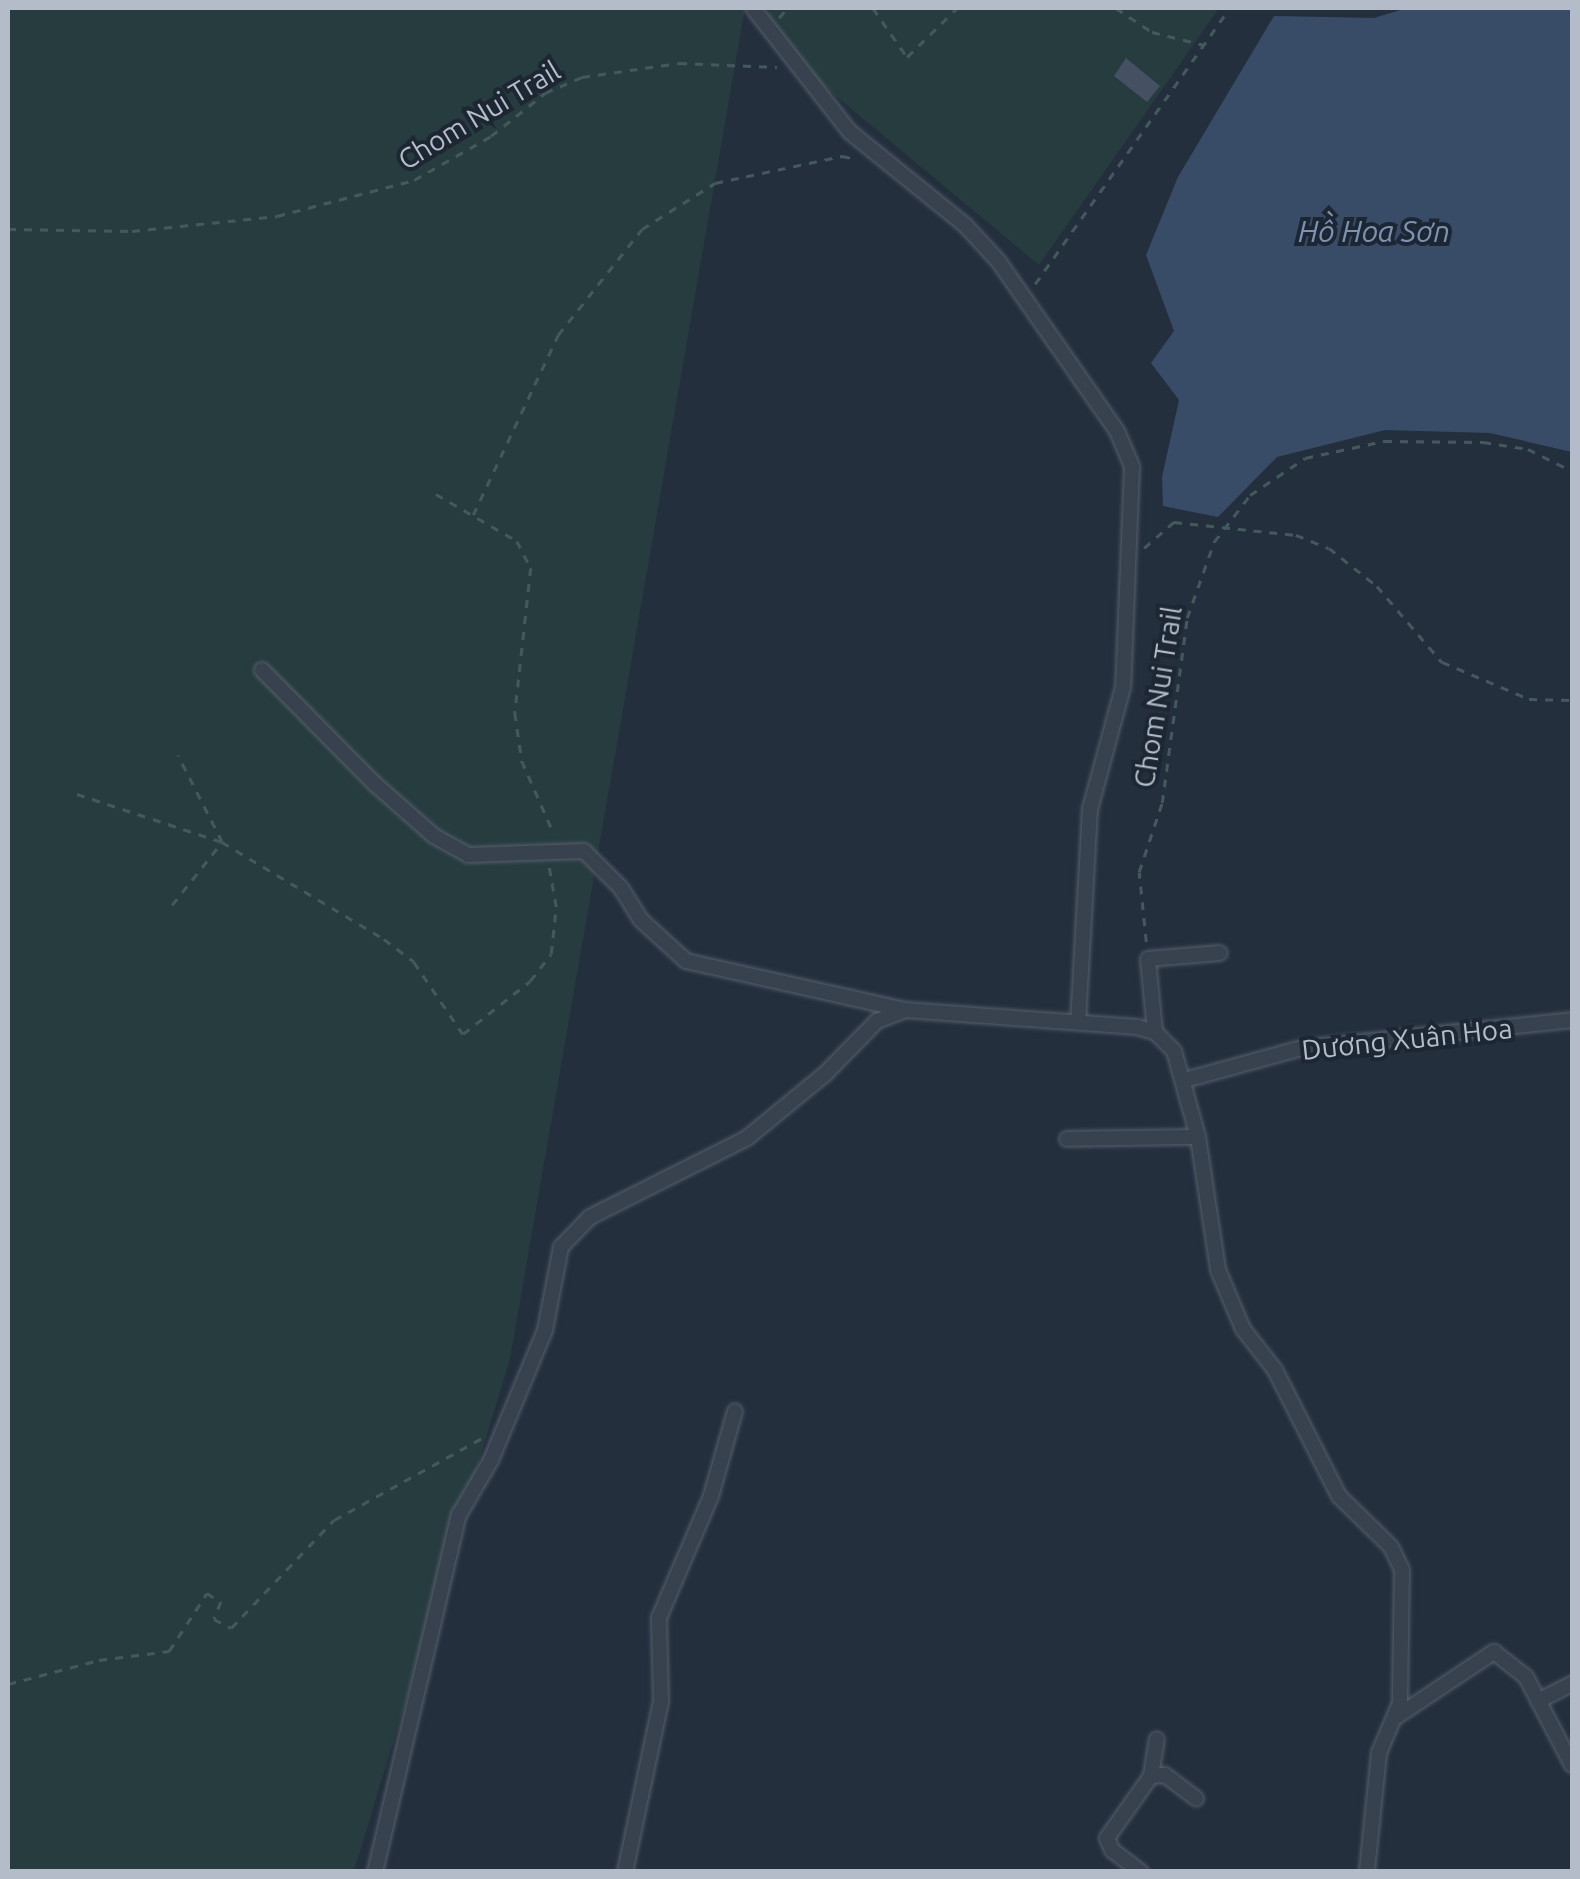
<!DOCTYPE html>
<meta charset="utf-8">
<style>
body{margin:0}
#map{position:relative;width:1580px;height:1879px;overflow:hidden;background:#242f3e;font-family:Ubuntu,sans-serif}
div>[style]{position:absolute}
.green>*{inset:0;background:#263c3f}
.water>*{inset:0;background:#394c67}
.building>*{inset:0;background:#455162}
.path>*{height:2.5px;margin-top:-1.25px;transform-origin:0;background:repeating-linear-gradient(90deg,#44595c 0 8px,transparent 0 16px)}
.roads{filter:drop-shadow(0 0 2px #565f6c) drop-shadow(0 0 2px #565f6c)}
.street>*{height:14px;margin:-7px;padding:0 7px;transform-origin:7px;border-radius:7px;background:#38414e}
span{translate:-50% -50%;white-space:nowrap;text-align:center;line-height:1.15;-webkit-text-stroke:8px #1d2633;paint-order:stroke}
.street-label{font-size:28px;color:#b4bcc9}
.water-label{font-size:30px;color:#7c92b1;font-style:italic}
.frame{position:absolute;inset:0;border:10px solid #b4bcc9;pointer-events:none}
</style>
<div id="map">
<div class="green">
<div style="clip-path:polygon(8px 8px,745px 8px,510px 1359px,354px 1871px,8px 1872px)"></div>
<div style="clip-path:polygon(773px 8px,1219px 8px,1039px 265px,796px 63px,766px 14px)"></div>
</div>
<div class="water">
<div style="clip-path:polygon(1407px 8px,1572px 8px,1572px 452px,1490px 433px,1385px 430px,1277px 457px,1218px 517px,1163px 506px,1162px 477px,1179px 400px,1151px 363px,1174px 331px,1146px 255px,1178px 177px,1274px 16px,1374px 18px)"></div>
</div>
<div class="building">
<div style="clip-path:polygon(1126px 58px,1160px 86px,1147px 102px,1114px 76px)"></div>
</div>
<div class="path">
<div style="left:873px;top:8px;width:60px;rotate:55.2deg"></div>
<div style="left:907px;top:57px;width:70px;rotate:-44.4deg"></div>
<div style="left:1116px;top:8px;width:43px;rotate:33.7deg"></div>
<div style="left:1152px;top:32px;width:54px;rotate:14deg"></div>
<div style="left:779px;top:18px;width:13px;rotate:-51deg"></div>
<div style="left:8px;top:229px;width:124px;rotate:0.9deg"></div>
<div style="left:132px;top:231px;width:146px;rotate:-5.9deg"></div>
<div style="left:277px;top:216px;width:142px;rotate:-14.7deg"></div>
<div style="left:414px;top:180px;width:89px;rotate:-29.7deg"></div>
<div style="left:491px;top:136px;width:69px;rotate:-38.5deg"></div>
<div style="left:545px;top:93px;width:40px;rotate:-23.4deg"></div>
<div style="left:582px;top:77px;width:98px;rotate:-8.2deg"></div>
<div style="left:679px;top:63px;width:98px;rotate:2.3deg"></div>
<div style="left:1035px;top:284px;width:338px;rotate:-54.8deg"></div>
<div style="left:436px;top:494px;width:94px;rotate:30.1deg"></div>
<div style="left:517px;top:541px;width:30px;rotate:63deg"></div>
<div style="left:531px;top:568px;width:146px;rotate:96.3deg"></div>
<div style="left:515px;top:713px;width:49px;rotate:81.7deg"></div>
<div style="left:522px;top:761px;width:80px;rotate:66.3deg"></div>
<div style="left:473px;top:515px;width:199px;rotate:-64.7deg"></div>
<div style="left:558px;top:335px;width:135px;rotate:-51.6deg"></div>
<div style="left:642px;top:229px;width:86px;rotate:-32.2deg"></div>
<div style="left:715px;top:183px;width:130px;rotate:-12deg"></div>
<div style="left:842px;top:156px;width:14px;rotate:12deg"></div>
<div style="left:1144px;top:548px;width:40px;rotate:-41deg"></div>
<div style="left:1174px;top:522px;width:123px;rotate:6.1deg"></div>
<div style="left:1296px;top:535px;width:35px;rotate:22deg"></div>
<div style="left:1329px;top:548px;width:61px;rotate:38.4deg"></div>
<div style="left:1377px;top:586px;width:100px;rotate:49.5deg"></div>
<div style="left:1442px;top:662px;width:95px;rotate:23deg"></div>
<div style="left:1529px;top:699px;width:43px;rotate:1.3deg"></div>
<div style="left:77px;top:794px;width:153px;rotate:18.3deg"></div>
<div style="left:222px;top:842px;width:189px;rotate:30.9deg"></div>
<div style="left:384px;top:939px;width:38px;rotate:37deg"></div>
<div style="left:414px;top:962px;width:87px;rotate:55.8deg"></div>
<div style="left:463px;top:1034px;width:85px;rotate:-38.3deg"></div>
<div style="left:530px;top:981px;width:34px;rotate:-52deg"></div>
<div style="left:551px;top:954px;width:47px;rotate:-83.9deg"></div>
<div style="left:556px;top:907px;width:40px;rotate:-100deg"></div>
<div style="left:172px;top:905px;width:80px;rotate:-51.6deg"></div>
<div style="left:222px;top:842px;width:97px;rotate:-117.1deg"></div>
<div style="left:1146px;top:942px;width:70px;rotate:-95.7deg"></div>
<div style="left:1139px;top:872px;width:73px;rotate:-71.6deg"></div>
<div style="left:1162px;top:803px;width:187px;rotate:-82.3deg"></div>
<div style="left:1187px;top:618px;width:81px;rotate:-70.4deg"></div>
<div style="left:1214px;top:542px;width:59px;rotate:-52.5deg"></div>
<div style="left:1250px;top:495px;width:66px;rotate:-33.9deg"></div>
<div style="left:1305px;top:458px;width:81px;rotate:-12.1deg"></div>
<div style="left:1384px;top:441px;width:99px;rotate:0.6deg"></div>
<div style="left:1483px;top:442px;width:46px;rotate:8.8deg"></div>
<div style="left:1528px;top:449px;width:49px;rotate:26.6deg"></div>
<div style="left:8px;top:1684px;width:94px;rotate:-14.8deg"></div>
<div style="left:99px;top:1660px;width:71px;rotate:-7.3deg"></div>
<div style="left:169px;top:1651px;width:69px;rotate:-56.8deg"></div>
<div style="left:207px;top:1593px;width:17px;rotate:33deg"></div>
<div style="left:221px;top:1602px;width:18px;rotate:112deg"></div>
<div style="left:214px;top:1619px;width:19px;rotate:28deg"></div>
<div style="left:231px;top:1628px;width:149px;rotate:-46.4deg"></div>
<div style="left:334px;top:1520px;width:171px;rotate:-29deg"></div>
</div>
<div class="roads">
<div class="street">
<div style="left:753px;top:8px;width:157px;rotate:52deg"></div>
<div style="left:850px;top:132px;width:148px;rotate:39deg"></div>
<div style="left:965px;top:225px;width:50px;rotate:47.4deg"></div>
<div style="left:999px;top:262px;width:206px;rotate:55.1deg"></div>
<div style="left:1117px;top:431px;width:39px;rotate:67deg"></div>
<div style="left:1132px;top:467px;width:220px;rotate:92.3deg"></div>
<div style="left:1123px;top:687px;width:126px;rotate:105.1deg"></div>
<div style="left:1090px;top:809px;width:213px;rotate:93.2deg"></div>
<div style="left:262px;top:670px;width:161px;rotate:45.3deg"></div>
<div style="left:375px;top:784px;width:79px;rotate:41.4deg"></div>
<div style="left:434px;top:836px;width:39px;rotate:29deg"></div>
<div style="left:468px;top:855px;width:116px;rotate:-2deg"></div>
<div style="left:584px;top:851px;width:52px;rotate:45deg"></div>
<div style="left:621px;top:888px;width:38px;rotate:58deg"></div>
<div style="left:641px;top:920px;width:61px;rotate:42.3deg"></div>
<div style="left:686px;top:961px;width:224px;rotate:12.6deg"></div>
<div style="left:1155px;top:1032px;width:73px;rotate:-95.5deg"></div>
<div style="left:1148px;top:959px;width:72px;rotate:-4.8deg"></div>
<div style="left:1185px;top:1080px;width:121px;rotate:-15.3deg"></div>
<div style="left:1302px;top:1048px;width:271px;rotate:-5.9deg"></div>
<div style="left:1067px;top:1139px;width:131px;rotate:-0.9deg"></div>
<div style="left:1538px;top:1701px;width:38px;rotate:-27deg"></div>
<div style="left:1396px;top:1717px;width:118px;rotate:-33.6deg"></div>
<div style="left:1494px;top:1652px;width:41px;rotate:38deg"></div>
<div style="left:1526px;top:1677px;width:99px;rotate:62.4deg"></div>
<div style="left:1151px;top:1776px;width:14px;rotate:-4deg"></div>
<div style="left:1165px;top:1775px;width:39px;rotate:37deg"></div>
<div style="left:375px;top:1872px;width:367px;rotate:-76.8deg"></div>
<div style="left:459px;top:1515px;width:64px;rotate:-59.8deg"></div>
<div style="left:491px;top:1460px;width:141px;rotate:-67.4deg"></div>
<div style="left:545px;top:1330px;width:85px;rotate:-79.1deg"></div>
<div style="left:561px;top:1247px;width:42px;rotate:-46deg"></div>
<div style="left:590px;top:1217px;width:176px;rotate:-26.7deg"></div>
<div style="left:747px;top:1138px;width:102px;rotate:-39.4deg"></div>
<div style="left:826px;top:1073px;width:73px;rotate:-45.6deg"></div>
<div style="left:877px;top:1021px;width:30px;rotate:-21deg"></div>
<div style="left:905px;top:1010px;width:233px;rotate:4.2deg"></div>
<div style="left:1137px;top:1027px;width:19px;rotate:16deg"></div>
<div style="left:1155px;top:1032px;width:27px;rotate:45deg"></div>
<div style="left:1174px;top:1051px;width:89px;rotate:74.4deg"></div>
<div style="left:1198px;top:1137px;width:134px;rotate:81.4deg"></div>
<div style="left:1218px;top:1270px;width:64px;rotate:67deg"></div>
<div style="left:1243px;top:1329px;width:52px;rotate:52deg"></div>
<div style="left:1275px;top:1370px;width:141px;rotate:63.1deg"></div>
<div style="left:1339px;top:1496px;width:73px;rotate:44.4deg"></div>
<div style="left:1391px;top:1547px;width:25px;rotate:64deg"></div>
<div style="left:1402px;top:1570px;width:133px;rotate:90.9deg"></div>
<div style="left:1400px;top:1703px;width:54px;rotate:112.8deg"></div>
<div style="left:1379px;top:1753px;width:120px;rotate:95.8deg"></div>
<div style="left:625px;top:1872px;width:175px;rotate:-78.1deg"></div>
<div style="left:661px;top:1701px;width:83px;rotate:-91.4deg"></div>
<div style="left:659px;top:1618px;width:133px;rotate:-66.9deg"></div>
<div style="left:711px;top:1496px;width:88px;rotate:-74.2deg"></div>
<div style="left:1141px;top:1872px;width:36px;rotate:-143deg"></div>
<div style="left:1112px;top:1850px;width:13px;rotate:-113deg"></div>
<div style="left:1107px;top:1838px;width:76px;rotate:-54.6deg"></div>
<div style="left:1151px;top:1776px;width:37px;rotate:-81deg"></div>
</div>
</div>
<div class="street-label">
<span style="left:479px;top:115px;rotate:-31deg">Chom Nui Trail</span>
<span style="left:1158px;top:697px;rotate:-81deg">Chom Nui Trail</span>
<span style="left:1407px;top:1039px;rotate:-6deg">Dương Xuân Hoa</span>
</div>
<div class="water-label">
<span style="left:1374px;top:231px">Hồ Hoa Sơn</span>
</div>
<div class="frame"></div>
</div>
